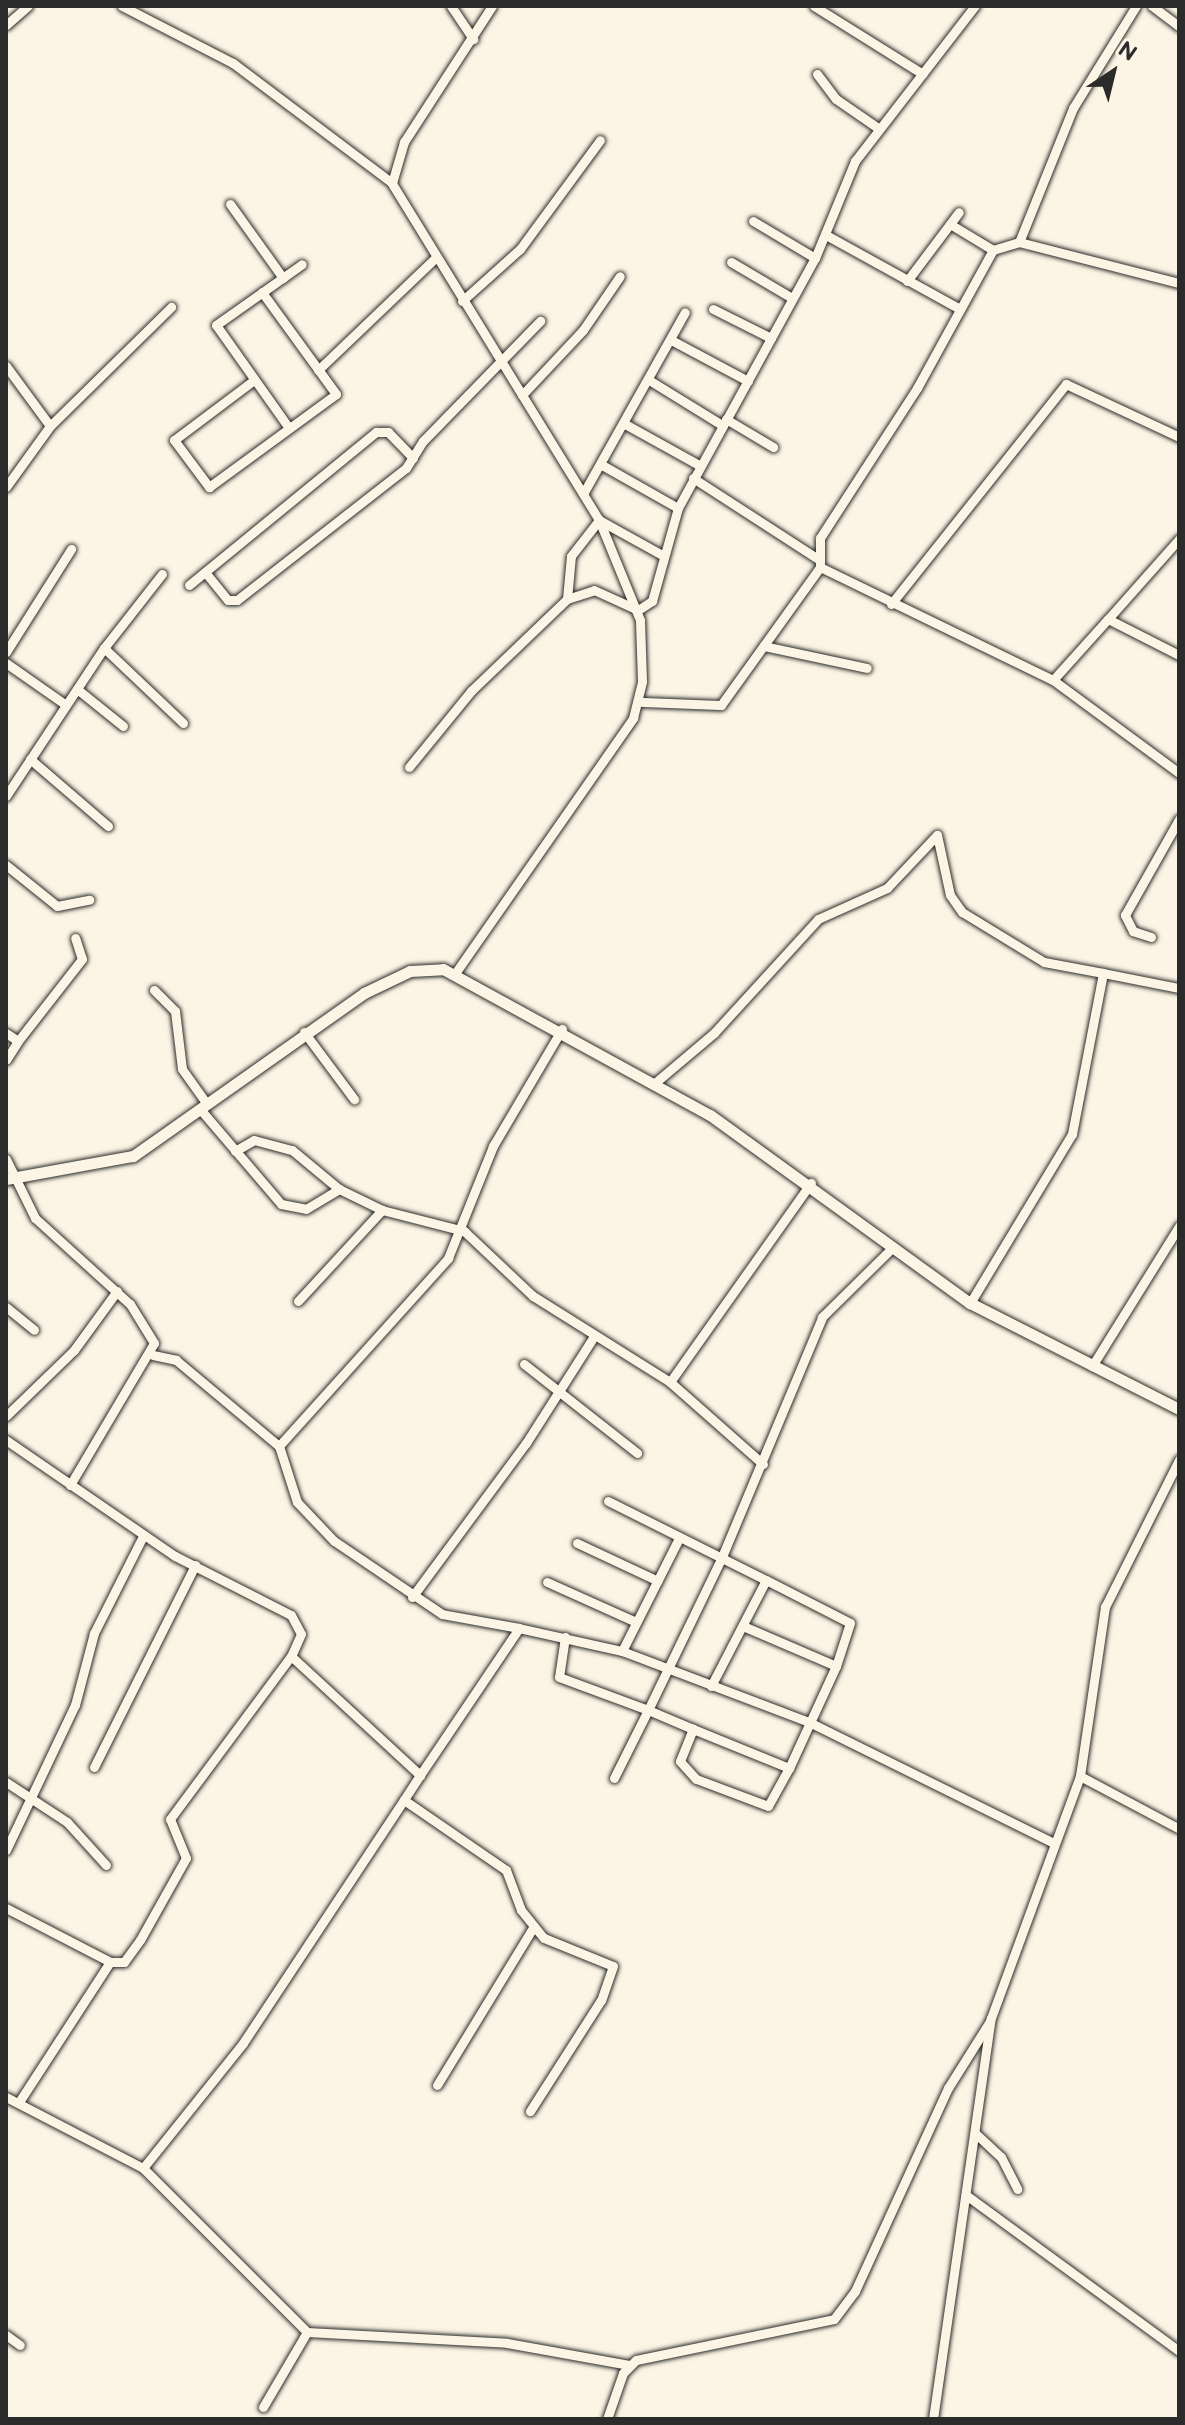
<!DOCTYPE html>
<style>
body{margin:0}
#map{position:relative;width:1185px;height:2425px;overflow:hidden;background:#fcf5e5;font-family:"Balsamiq Sans",sans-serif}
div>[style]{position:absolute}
.roads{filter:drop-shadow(0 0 2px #2b2b2b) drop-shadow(0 0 2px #2b2b2b)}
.minor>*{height:9px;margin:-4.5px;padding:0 4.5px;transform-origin:4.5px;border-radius:4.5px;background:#fcf5e5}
.tertiary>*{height:11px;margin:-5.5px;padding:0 5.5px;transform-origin:5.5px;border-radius:5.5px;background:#fcf5e5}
span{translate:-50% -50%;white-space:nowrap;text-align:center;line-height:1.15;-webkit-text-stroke:6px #fcf5e5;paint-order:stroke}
.frame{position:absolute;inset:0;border:8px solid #2b2b2b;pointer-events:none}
.north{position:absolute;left:1073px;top:32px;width:80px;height:80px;-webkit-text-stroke:6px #fcf5e5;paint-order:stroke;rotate:35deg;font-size:22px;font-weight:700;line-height:32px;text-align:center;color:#2b2b2b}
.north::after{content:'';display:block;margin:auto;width:28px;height:36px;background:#2b2b2b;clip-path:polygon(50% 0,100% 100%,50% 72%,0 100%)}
</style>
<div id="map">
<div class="roads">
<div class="minor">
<div style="left:122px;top:6px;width:125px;rotate:27.2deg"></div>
<div style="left:233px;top:63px;width:199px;rotate:37deg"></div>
<div style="left:451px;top:6px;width:40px;rotate:56deg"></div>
<div style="left:814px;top:6px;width:128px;rotate:32deg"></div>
<div style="left:1136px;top:6px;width:120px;rotate:121.7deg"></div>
<div style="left:1073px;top:108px;width:144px;rotate:111.9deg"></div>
<div style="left:1019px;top:242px;width:165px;rotate:14.4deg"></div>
<div style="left:1152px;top:6px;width:34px;rotate:37deg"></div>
<div style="left:6px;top:25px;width:29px;rotate:-41deg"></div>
<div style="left:817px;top:74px;width:31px;rotate:53deg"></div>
<div style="left:836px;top:99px;width:51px;rotate:34.6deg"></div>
<div style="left:230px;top:204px;width:91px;rotate:54.4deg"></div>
<div style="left:753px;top:221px;width:72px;rotate:30.8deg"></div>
<div style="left:950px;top:224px;width:50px;rotate:31.2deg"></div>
<div style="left:826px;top:235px;width:153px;rotate:28.9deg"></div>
<div style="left:731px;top:262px;width:71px;rotate:30.5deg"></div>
<div style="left:907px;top:281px;width:86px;rotate:-53deg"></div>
<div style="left:462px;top:301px;width:78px;rotate:-41.9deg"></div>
<div style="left:520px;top:249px;width:135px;rotate:-53.7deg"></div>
<div style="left:713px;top:309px;width:65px;rotate:26.6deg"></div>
<div style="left:673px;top:341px;width:85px;rotate:28.1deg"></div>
<div style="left:6px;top:366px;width:74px;rotate:53.7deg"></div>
<div style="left:50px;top:426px;width:75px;rotate:125.8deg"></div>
<div style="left:318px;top:370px;width:161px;rotate:-43.7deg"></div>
<div style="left:254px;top:380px;width:100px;rotate:143.1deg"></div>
<div style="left:174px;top:440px;width:59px;rotate:53.3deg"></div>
<div style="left:209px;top:487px;width:157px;rotate:-36.2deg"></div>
<div style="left:336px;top:394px;width:126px;rotate:-126deg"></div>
<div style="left:649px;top:380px;width:86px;rotate:31.7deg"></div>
<div style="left:522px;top:395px;width:89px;rotate:-46.8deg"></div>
<div style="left:583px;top:330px;width:65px;rotate:-55.6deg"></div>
<div style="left:726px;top:419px;width:55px;rotate:30.8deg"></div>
<div style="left:625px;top:424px;width:85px;rotate:29deg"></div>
<div style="left:50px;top:426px;width:170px;rotate:-44.5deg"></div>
<div style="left:289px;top:428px;width:126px;rotate:-125.3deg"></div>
<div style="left:216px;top:325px;width:105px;rotate:-35.3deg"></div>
<div style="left:602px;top:465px;width:87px;rotate:29.5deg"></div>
<div style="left:693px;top:478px;width:149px;rotate:32.9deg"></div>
<div style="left:584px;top:492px;width:206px;rotate:-60.7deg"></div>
<div style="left:820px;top:567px;width:29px;rotate:-90deg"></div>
<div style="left:820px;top:538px;width:179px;rotate:-57.1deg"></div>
<div style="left:917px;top:388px;width:158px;rotate:-61.2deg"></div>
<div style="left:993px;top:250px;width:27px;rotate:-17deg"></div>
<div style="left:205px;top:572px;width:36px;rotate:51deg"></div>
<div style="left:228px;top:600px;width:9px"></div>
<div style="left:237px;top:600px;width:214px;rotate:-38deg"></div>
<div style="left:406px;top:468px;width:32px;rotate:-58deg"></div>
<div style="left:423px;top:441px;width:168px;rotate:-45.7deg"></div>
<div style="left:189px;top:585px;width:242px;rotate:-39.3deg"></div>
<div style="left:376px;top:432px;width:12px"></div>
<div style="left:388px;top:432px;width:36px;rotate:46deg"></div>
<div style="left:567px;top:599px;width:43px;rotate:-84.7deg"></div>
<div style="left:571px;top:556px;width:46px;rotate:-52.1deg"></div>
<div style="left:599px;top:520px;width:74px;rotate:29deg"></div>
<div style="left:891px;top:604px;width:281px;rotate:-51.5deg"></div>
<div style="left:1066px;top:384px;width:125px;rotate:25.1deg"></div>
<div style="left:1108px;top:619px;width:107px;rotate:-48.4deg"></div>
<div style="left:764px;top:646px;width:105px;rotate:12.1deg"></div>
<div style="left:104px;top:648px;width:94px;rotate:-51.9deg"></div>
<div style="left:6px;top:652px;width:122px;rotate:-57.7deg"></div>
<div style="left:6px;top:663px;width:73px;rotate:35deg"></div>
<div style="left:1053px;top:680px;width:157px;rotate:36.4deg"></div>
<div style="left:77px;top:689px;width:59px;rotate:38.8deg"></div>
<div style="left:642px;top:702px;width:79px;rotate:2.2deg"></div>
<div style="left:721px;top:705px;width:170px;rotate:-54.3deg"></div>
<div style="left:820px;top:567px;width:259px;rotate:25.9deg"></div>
<div style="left:1053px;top:680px;width:82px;rotate:-48deg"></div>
<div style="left:1108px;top:619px;width:80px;rotate:26.9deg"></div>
<div style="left:30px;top:759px;width:103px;rotate:40.7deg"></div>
<div style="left:409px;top:767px;width:98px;rotate:-50.8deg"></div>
<div style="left:471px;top:691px;width:133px;rotate:-43.8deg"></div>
<div style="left:567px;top:599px;width:28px;rotate:-18deg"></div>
<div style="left:594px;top:590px;width:48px;rotate:24.4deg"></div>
<div style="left:638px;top:610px;width:17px;rotate:-33deg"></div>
<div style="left:652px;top:601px;width:97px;rotate:-74.4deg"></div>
<div style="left:678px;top:508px;width:285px;rotate:-61.3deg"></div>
<div style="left:815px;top:258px;width:105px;rotate:-67.6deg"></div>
<div style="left:855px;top:161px;width:196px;rotate:-52.3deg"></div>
<div style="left:6px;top:796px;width:178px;rotate:-56.5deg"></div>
<div style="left:104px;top:648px;width:109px;rotate:43.5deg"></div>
<div style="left:6px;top:865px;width:65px;rotate:38.8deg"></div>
<div style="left:57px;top:906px;width:33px;rotate:-11deg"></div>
<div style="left:1151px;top:937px;width:19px;rotate:-162deg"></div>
<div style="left:1133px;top:931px;width:18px;rotate:-117deg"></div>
<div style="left:1125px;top:915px;width:110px;rotate:-60.6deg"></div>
<div style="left:456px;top:972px;width:310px;rotate:-55.1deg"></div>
<div style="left:633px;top:718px;width:38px;rotate:-76deg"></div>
<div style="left:642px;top:681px;width:61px;rotate:-91.9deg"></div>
<div style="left:640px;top:620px;width:108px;rotate:-112.3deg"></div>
<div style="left:599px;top:520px;width:395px;rotate:-121.6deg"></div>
<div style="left:392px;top:183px;width:43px;rotate:-73.7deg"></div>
<div style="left:404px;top:142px;width:162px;rotate:-57.1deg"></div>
<div style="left:154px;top:990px;width:30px;rotate:45deg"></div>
<div style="left:175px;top:1011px;width:58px;rotate:83.1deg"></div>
<div style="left:182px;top:1069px;width:43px;rotate:54.5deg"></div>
<div style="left:304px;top:1032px;width:84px;rotate:53.3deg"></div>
<div style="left:6px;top:1033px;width:14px;rotate:34deg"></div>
<div style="left:18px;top:1041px;width:22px;rotate:122deg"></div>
<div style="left:18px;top:1041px;width:104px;rotate:-52deg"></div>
<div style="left:82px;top:959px;width:22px;rotate:-108deg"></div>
<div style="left:656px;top:1082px;width:76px;rotate:-40.2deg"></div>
<div style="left:714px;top:1033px;width:154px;rotate:-47.6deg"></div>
<div style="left:818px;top:919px;width:76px;rotate:-24.2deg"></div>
<div style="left:887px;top:888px;width:73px;rotate:-46.7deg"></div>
<div style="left:937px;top:835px;width:61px;rotate:77.8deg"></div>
<div style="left:950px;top:895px;width:21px;rotate:55deg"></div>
<div style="left:962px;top:912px;width:96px;rotate:31.4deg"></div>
<div style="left:1044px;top:962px;width:60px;rotate:10.6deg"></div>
<div style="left:200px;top:1109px;width:125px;rotate:49.5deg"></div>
<div style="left:281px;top:1204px;width:25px;rotate:11deg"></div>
<div style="left:306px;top:1209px;width:39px;rotate:-31deg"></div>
<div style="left:339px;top:1189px;width:48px;rotate:26deg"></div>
<div style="left:382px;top:1210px;width:85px;rotate:14.4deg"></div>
<div style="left:464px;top:1231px;width:95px;rotate:43.3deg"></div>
<div style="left:533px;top:1296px;width:162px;rotate:32.1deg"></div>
<div style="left:670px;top:1382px;width:124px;rotate:41.4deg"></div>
<div style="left:235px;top:1151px;width:22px;rotate:-30deg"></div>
<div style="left:254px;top:1140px;width:39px;rotate:15deg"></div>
<div style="left:292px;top:1150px;width:61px;rotate:39.7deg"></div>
<div style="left:6px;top:1159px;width:66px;rotate:63.8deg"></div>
<div style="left:35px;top:1218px;width:128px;rotate:42.2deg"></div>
<div style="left:130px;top:1304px;width:46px;rotate:58.4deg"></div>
<div style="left:154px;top:1343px;width:165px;rotate:120.6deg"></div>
<div style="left:298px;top:1301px;width:124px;rotate:-47.3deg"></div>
<div style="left:970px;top:1303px;width:197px;rotate:-58.9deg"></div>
<div style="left:1072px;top:1134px;width:164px;rotate:-79.1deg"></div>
<div style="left:1103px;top:973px;width:77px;rotate:11.2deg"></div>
<div style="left:6px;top:1307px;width:36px;rotate:39deg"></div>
<div style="left:153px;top:1355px;width:24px;rotate:12deg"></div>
<div style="left:176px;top:1360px;width:134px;rotate:39.9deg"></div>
<div style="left:524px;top:1364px;width:144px;rotate:38.2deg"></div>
<div style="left:1092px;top:1366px;width:165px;rotate:-58.1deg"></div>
<div style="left:670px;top:1382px;width:244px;rotate:-54.7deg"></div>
<div style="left:6px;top:1416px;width:95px;rotate:-44.1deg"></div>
<div style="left:74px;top:1350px;width:73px;rotate:-53.9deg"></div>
<div style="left:6px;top:1440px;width:205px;rotate:34.5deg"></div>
<div style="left:175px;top:1556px;width:130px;rotate:27deg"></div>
<div style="left:291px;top:1615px;width:21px;rotate:62deg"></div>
<div style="left:301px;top:1634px;width:24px;rotate:114deg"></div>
<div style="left:291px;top:1656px;width:176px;rotate:42.7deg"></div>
<div style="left:420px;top:1775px;width:30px;rotate:123deg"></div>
<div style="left:404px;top:1800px;width:124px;rotate:34.5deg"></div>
<div style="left:506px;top:1870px;width:43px;rotate:69.4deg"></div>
<div style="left:521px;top:1910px;width:36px;rotate:51deg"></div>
<div style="left:544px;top:1938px;width:74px;rotate:22.1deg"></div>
<div style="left:613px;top:1966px;width:36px;rotate:109deg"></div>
<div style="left:601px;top:2000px;width:132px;rotate:122.6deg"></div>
<div style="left:608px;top:1501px;width:177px;rotate:26.6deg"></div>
<div style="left:577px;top:1543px;width:89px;rotate:25.1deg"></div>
<div style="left:547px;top:1582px;width:98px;rotate:24.2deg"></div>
<div style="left:412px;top:1597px;width:192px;rotate:-53.5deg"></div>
<div style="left:526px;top:1443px;width:125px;rotate:-57.5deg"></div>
<div style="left:743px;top:1626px;width:101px;rotate:23.3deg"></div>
<div style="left:519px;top:1628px;width:78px;rotate:-169.7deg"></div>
<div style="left:442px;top:1614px;width:130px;rotate:-145.9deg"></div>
<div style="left:334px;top:1541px;width:54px;rotate:-133.5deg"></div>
<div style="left:297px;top:1502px;width:59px;rotate:-107.8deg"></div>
<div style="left:279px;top:1446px;width:253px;rotate:-48deg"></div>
<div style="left:448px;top:1258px;width:121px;rotate:-68.1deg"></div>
<div style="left:493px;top:1146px;width:136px;rotate:-59.5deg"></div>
<div style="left:565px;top:1637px;width:40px;rotate:98.5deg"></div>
<div style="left:559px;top:1677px;width:95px;rotate:20.3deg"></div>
<div style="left:648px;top:1710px;width:76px;rotate:116.6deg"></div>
<div style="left:622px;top:1651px;width:127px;rotate:-63.2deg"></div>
<div style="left:711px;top:1686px;width:119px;rotate:-62.6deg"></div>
<div style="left:766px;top:1580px;width:94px;rotate:27.1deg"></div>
<div style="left:850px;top:1623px;width:45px;rotate:108deg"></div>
<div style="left:836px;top:1666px;width:112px;rotate:114.7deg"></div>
<div style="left:789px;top:1768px;width:43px;rotate:118.9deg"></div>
<div style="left:768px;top:1806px;width:77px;rotate:-159.4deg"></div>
<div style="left:696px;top:1779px;width:24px;rotate:-132deg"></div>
<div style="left:680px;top:1761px;width:35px;rotate:-68deg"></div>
<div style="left:693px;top:1729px;width:104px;rotate:22.1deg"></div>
<div style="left:693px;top:1729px;width:49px;rotate:-157.1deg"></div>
<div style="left:648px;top:1710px;width:168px;rotate:-64.2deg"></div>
<div style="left:721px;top:1559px;width:262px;rotate:-67.3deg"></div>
<div style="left:822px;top:1317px;width:100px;rotate:-44.6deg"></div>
<div style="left:94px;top:1767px;width:226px;rotate:-63.4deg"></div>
<div style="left:420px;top:1775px;width:177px;rotate:-56deg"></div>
<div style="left:519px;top:1628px;width:106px;rotate:12.6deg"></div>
<div style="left:622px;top:1651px;width:200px;rotate:20.8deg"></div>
<div style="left:809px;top:1722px;width:273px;rotate:26.3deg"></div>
<div style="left:1080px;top:1776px;width:111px;rotate:28deg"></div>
<div style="left:6px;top:1782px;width:73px;rotate:33.3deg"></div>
<div style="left:67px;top:1822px;width:58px;rotate:47.8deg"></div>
<div style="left:6px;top:1850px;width:161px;rotate:-64.6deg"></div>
<div style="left:75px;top:1705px;width:74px;rotate:-75.2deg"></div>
<div style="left:94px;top:1633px;width:109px;rotate:-63.2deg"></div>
<div style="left:6px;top:1908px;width:117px;rotate:27.4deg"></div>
<div style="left:437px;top:2085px;width:184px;rotate:-58.6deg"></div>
<div style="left:6px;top:2097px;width:154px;rotate:27.4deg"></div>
<div style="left:143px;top:2168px;width:232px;rotate:45deg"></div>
<div style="left:307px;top:2332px;width:200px;rotate:3.1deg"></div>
<div style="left:507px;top:2343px;width:124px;rotate:10.2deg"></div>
<div style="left:19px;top:2102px;width:167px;rotate:-57deg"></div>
<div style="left:110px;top:1962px;width:14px"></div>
<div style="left:124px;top:1962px;width:27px;rotate:-54deg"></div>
<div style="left:140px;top:1940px;width:94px;rotate:-60.7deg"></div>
<div style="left:186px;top:1858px;width:42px;rotate:-112.3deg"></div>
<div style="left:170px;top:1819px;width:203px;rotate:-53.4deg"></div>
<div style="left:975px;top:2133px;width:35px;rotate:43deg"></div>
<div style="left:1001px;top:2157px;width:36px;rotate:63deg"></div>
<div style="left:143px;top:2168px;width:160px;rotate:-51.3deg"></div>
<div style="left:243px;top:2043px;width:291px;rotate:-56.5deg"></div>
<div style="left:966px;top:2195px;width:264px;rotate:36.2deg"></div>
<div style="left:6px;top:2335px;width:17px;rotate:36deg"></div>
<div style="left:263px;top:2407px;width:87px;rotate:-59.6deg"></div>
<div style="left:607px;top:2419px;width:49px;rotate:-70.8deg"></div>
<div style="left:623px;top:2373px;width:18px;rotate:-45deg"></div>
<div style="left:636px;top:2360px;width:202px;rotate:-11.7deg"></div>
<div style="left:834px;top:2319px;width:35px;rotate:-53deg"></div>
<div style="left:855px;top:2291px;width:223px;rotate:-65.4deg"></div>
<div style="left:948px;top:2088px;width:79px;rotate:-57.9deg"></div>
<div style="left:933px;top:2419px;width:405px;rotate:-81.8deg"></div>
<div style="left:991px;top:2018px;width:258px;rotate:-69.8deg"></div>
<div style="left:1080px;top:1776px;width:171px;rotate:-81.6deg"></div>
<div style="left:1105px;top:1607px;width:165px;rotate:-63.3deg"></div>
</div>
<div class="tertiary">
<div style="left:6px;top:1179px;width:129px;rotate:-10.3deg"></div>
<div style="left:133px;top:1156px;width:283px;rotate:-35.2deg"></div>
<div style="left:364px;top:993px;width:51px;rotate:-25.6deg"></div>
<div style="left:410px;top:971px;width:33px;rotate:-3deg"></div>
<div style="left:443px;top:969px;width:304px;rotate:28.7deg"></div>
<div style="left:710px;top:1115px;width:321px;rotate:35.9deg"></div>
<div style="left:970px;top:1303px;width:234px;rotate:26.9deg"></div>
</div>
</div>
<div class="frame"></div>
<div class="north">N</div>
</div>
